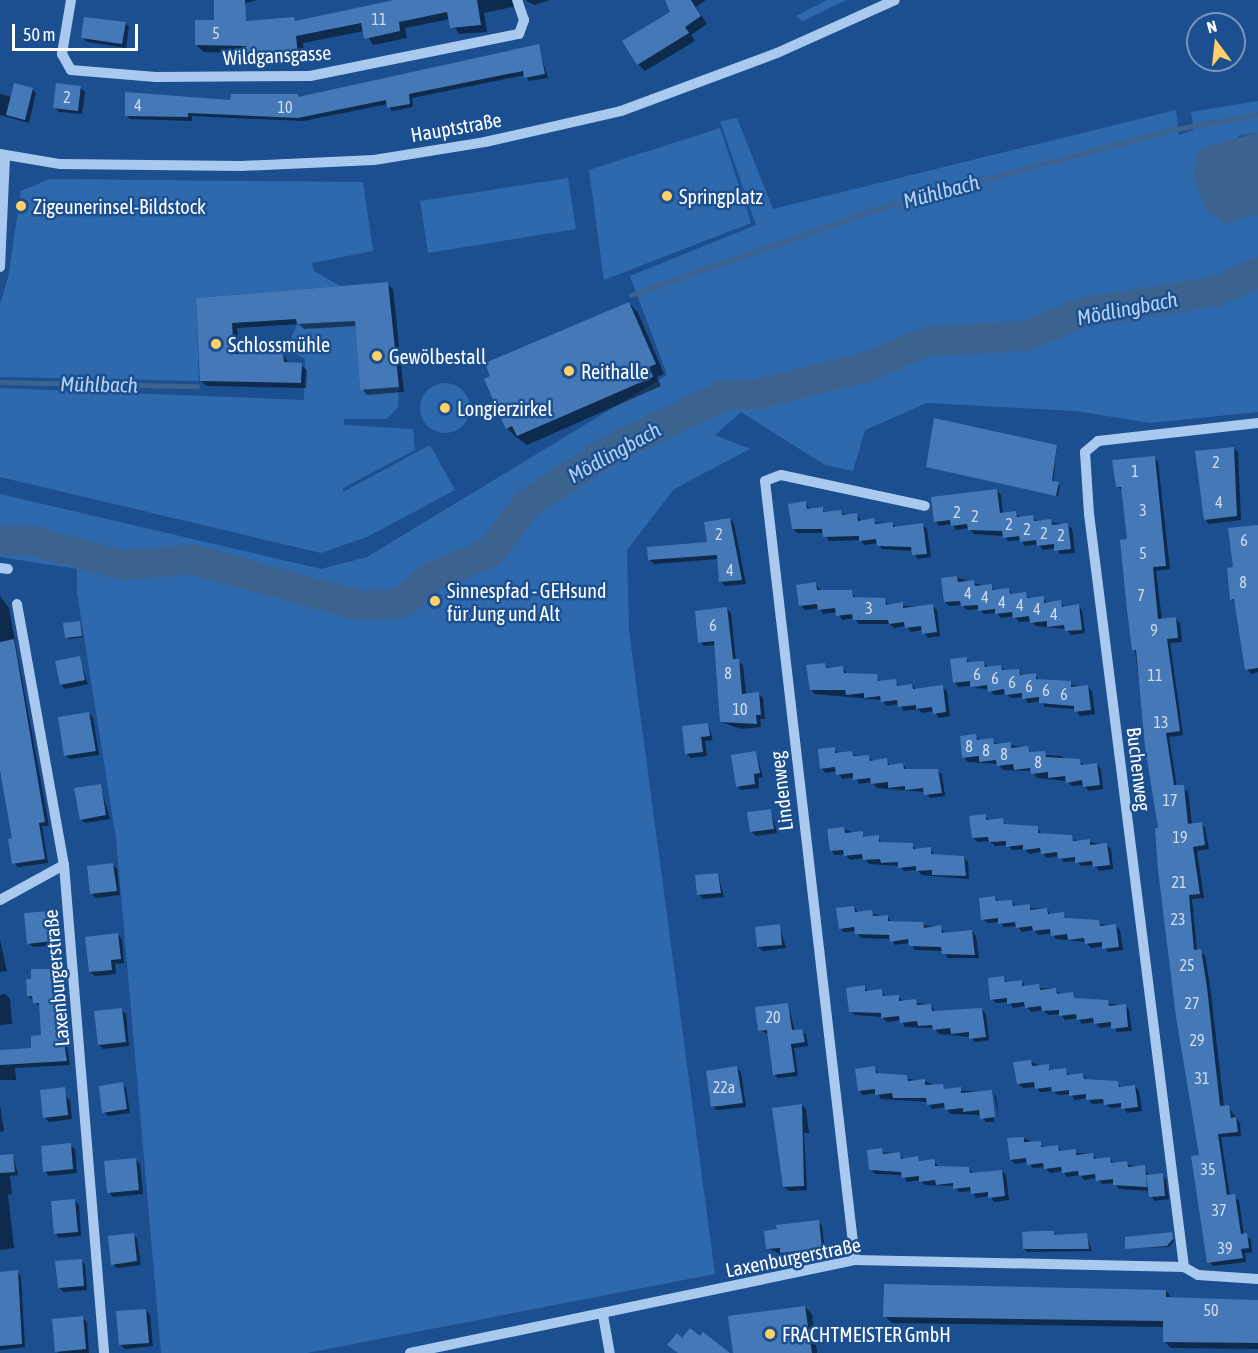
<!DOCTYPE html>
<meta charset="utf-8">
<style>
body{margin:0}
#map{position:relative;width:1258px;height:1353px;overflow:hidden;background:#1b4f8f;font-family:"Asap Condensed",sans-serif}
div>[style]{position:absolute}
.green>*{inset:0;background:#2e69ad}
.round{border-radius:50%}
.water>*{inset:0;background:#3c6290}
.shadow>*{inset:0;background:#0007}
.stream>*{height:5px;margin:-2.5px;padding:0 2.5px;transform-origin:2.5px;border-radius:2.5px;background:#3c6290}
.river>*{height:30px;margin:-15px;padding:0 15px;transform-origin:15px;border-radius:15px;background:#3c6290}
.building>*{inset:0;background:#4478b7}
.minor>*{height:10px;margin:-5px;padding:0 5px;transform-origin:5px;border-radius:5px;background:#a9c9ee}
.dots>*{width:16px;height:16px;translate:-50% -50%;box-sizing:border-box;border:3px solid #1b4f8f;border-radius:50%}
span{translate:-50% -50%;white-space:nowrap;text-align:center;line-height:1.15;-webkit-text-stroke:5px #1b4f8f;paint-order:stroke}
.number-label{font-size:16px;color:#d0dded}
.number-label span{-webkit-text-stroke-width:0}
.street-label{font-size:20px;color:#fff}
.poi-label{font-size:20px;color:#fff}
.left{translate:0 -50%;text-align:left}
.water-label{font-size:21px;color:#b5d3f5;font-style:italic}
.north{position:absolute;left:1186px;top:12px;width:60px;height:60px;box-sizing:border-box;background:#1b4f8f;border:2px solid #7695bc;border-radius:50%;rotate:345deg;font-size:16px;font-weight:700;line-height:24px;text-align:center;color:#fff}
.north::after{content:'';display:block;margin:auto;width:21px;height:27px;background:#ffd166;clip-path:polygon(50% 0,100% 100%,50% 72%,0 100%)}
.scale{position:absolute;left:12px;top:24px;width:126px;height:27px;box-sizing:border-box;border:3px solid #fff;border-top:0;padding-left:8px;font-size:18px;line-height:21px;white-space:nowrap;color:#fff;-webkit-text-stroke:4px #1b4f8f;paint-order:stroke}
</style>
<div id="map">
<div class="green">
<div style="clip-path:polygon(827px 0,846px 0,803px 21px,796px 16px)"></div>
<div style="clip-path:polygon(1258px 101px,1258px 132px,1238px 136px,1223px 223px,1258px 214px,1258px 412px,1150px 423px,1076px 411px,927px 403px,865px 430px,853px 471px,825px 465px,741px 412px,715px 435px,750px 449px,674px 489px,627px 550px,629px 631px,715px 1274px,307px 1353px,161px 1353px,116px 838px,77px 593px,77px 569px,0 557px,0 494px,321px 569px,367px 557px,667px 375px,630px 276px,756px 225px,720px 121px,737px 118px,773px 209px,1176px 110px,1179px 135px,1194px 130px,1191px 112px)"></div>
<div style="clip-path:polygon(720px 128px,751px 223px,604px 280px,589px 170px)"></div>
<div style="clip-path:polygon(568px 178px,576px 229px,428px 253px,420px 201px)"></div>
<div style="clip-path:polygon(50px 179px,363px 182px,373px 251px,312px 263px,314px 271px,340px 286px,196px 298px,199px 381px,0 377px,0 304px,8px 278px,21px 191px)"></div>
<div style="clip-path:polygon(355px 321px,360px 390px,399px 387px,398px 407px,387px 419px,344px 419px,344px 425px,413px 429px,415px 450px,343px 488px,343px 492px,430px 445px,455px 490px,367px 537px,321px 553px,0 477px,0 388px,304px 400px,305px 359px,282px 346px,290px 341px,297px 324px)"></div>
<div class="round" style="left:420px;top:383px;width:50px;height:50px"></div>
</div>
<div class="water">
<div style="clip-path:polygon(1258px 132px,1258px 214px,1224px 223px,1207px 212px,1193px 178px,1199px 149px)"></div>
</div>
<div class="shadow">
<div style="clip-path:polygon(216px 0,258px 0,220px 9px)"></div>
<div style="clip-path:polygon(402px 0,522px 0,517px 6px,484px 13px,487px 32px,459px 34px,450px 19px,405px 28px,407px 38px,373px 45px,364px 31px,303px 43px,305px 61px,255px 64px,248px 53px,204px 52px,196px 45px,294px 19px,297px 22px)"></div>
<div style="clip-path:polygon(525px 0,550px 0,535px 5px)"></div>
<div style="clip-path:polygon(667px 0,706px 0,696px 7px,707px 24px,691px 35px,695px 41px,645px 71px,638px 64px,672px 13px)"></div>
<div style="clip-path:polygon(125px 23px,129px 27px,126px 48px,87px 42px,83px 38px)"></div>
<div style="clip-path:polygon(538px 46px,548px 78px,529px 81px,525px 75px,412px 98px,413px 107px,392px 111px,388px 104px,303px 121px,192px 116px,192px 121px,130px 119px,126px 115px,232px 101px,300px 99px)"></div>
<div style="clip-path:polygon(80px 87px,85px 92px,82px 114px,59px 112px,55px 108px)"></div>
<div style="clip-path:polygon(32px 89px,36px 93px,29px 123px,0 115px,0 94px,12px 97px)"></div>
<div style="clip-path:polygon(387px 284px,393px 289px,404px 392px,367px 395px,362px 389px,357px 326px,304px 329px,299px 324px,237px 328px,239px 355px,283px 355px,289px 363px,301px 365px,307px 370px,306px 388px,207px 386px,201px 381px,197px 299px)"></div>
<div style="clip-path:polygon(629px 303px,638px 313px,664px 374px,657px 377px,661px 386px,527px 445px,516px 437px,507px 428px)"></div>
<div style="clip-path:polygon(1057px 446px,1053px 483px,1060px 485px,1058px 496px,927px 466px)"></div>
<div style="clip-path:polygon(1233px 448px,1238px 452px,1241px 520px,1209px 524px,1205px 519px)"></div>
<div style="clip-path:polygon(1154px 457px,1158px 462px,1170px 569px,1156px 571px,1162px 620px,1176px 619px,1180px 623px,1182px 642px,1170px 643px,1183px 735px,1169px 737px,1177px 787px,1188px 791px,1192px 825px,1201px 823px,1205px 828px,1209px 849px,1197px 851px,1204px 898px,1192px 899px,1197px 951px,1205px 955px,1211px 993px,1224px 1107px,1228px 1107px,1240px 1123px,1241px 1136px,1221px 1137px,1230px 1196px,1239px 1200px,1244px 1235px,1251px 1239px,1252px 1252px,1245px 1253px,1246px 1262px,1213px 1266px,1209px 1262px,1200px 1156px,1121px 542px,1129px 541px,1123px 491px,1117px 486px)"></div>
<div style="clip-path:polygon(997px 491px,1001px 495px,1003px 514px,1015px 513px,1020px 517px,1068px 525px,1072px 529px,1075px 553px,1060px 554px,1056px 548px,1043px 550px,1038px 544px,1025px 546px,1021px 540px,1008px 541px,1004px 536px,974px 534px,969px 528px,956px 530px,952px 524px,939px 526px,935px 521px)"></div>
<div style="clip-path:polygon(806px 503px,810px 510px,857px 515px,862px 522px,892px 523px,897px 528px,922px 525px,927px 529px,931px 557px,918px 559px,913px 551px,882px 549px,878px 543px,865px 545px,860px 540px,829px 541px,824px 533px,797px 533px,793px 528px)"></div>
<div style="clip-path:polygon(730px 519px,734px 524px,746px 584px,725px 586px,720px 581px,718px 559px,654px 564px,650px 560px,708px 543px)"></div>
<div style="clip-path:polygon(1258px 526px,1258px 672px,1251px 674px,1247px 669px,1236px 604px,1232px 599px,1234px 568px)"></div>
<div style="clip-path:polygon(956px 577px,996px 590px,1009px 589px,1013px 596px,1043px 598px,1048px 604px,1060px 602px,1065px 608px,1078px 606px,1082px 610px,1085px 633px,1071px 635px,1066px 629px,1036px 626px,1031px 621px,1019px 622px,1014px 616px,1001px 618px,997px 613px,984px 614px,980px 609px,967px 610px,962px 605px,949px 606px,945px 602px)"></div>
<div style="clip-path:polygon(816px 584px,821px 591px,851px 592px,856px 598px,884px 599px,889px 606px,932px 606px,937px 610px,940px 636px,928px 638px,923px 630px,911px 632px,906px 626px,894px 628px,890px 624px,859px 624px,854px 618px,842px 620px,837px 612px,823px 614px,819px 608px,805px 610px,801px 606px)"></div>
<div style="clip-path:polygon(0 596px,9px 608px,49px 826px,42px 826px,48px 863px,18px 867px,14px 863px,14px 839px,3px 775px,0 775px)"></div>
<div style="clip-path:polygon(727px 609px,731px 613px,736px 661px,743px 665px,746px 695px,759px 694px,763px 698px,765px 719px,760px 719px,761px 727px,741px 729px,721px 722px,716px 645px,704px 646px,700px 642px)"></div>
<div style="clip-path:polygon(80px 623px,83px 637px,69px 639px,67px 637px)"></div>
<div style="clip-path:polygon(79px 657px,88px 684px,65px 689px,61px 685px)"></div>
<div style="clip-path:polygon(966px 658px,970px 662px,984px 662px,988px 668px,1001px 666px,1006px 672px,1018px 670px,1023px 676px,1035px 675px,1040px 681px,1088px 687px,1092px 691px,1095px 714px,1080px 716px,1075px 709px,1045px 707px,1041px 701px,1028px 703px,1024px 697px,1011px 698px,1006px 694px,994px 695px,989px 689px,974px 688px,994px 683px,959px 687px,955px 683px)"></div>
<div style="clip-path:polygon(808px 666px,843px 668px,848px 675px,876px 676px,881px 682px,895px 681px,900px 687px,912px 685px,917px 690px,942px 687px,947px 691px,950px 716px,939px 718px,934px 711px,922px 713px,918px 709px,904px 711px,899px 704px,887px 706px,882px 700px,815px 694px,811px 689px)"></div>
<div style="clip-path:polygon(89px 713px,93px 718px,99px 755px,70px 759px,65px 755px)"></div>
<div style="clip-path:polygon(708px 724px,713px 740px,705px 741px,707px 756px,691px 758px,686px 753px)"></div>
<div style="clip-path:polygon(975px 736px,980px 740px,1027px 748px,1032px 754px,1062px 756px,1066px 761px,1079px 760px,1084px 766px,1097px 764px,1101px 769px,1103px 789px,1089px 791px,1084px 785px,1072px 786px,1067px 781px,1037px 778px,1032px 771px,1003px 770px,998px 764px,968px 762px,964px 757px)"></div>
<div style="clip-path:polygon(834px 749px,839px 754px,868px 756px,874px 762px,886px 760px,891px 766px,903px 764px,907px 770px,938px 771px,942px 775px,945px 796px,930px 798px,925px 792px,877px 788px,872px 782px,859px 784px,855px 777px,842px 779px,837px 771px,826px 773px,821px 768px)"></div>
<div style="clip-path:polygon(756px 752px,763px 777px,758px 778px,759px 788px,741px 790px,737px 786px)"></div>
<div style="clip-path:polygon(100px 785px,110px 819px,85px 823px,81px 819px)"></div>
<div style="clip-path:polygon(771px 810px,777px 833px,756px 836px,751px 831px)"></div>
<div style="clip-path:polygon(985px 816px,989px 820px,1002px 820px,1007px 826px,1037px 828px,1042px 834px,1107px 845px,1111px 849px,1113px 869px,1099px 871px,1094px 865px,1081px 866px,1077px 861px,1064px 862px,1059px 856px,1047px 858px,1042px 852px,1029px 854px,1025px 849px,1012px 850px,1008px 845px,995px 846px,990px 841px,978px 842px,973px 838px)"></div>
<div style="clip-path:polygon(844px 829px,867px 838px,878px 836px,882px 844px,912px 845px,917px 850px,930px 848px,935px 856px,963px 857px,968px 862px,969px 879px,922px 875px,917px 870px,904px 871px,900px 866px,869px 864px,864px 858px,850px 860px,845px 854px,835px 855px,831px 850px)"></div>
<div style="clip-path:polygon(113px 865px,117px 869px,120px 895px,96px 898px,92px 894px)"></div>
<div style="clip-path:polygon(718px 874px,724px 897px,703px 899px,699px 895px)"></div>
<div style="clip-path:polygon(995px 897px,999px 902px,1012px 901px,1016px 907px,1047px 909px,1051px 915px,1064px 914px,1068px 920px,1116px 926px,1120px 930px,1123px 950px,1108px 952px,1104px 946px,1091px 948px,1086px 942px,1056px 939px,1052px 933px,1039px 935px,1034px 930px,1022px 932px,1017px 926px,1004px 927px,1000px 922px,987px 923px,983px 919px)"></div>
<div style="clip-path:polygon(854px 907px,858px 912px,887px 916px,892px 922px,940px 927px,945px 934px,972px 931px,976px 936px,979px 958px,948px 958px,943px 951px,915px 950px,910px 943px,895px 945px,891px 939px,861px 938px,856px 931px,844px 932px,840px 928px)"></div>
<div style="clip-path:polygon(49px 913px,53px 917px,56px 945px,33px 947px,28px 943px)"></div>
<div style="clip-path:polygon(779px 925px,786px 948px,763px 951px,758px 947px)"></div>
<div style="clip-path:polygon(118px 935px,122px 939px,124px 963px,115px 964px,116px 974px,95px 976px,90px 972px)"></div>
<div style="clip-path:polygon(0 940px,7px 971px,0 972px)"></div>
<div style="clip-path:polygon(55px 970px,66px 985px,61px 1008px,70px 1065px,15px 1068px,16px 1080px,0 1080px,0 1051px,33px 1050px,43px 1037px,41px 1007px,28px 996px)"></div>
<div style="clip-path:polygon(1003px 977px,1008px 983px,1021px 981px,1026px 987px,1056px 989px,1060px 996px,1125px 1006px,1129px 1010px,1132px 1031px,1117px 1032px,1113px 1026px,1100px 1028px,1095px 1022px,1082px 1024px,1078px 1018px,1065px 1020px,1061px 1014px,1048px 1015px,1043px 1010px,1031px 1012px,1026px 1006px,1013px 1008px,1009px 1002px,996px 1003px,992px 999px)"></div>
<div style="clip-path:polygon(864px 987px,869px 992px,882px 991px,886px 998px,898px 996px,903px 1001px,931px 1005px,935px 1012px,982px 1009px,986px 1014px,989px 1040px,975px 1042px,971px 1037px,939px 1034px,934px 1028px,905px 1027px,901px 1020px,887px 1022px,882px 1017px,855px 1015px,850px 1011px)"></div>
<div style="clip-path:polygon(5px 994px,10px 999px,12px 1024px,0 1025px,0 995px)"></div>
<div style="clip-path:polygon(788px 1004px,795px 1031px,806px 1034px,808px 1046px,794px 1048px,798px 1076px,778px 1078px,774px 1074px,769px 1034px,759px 1030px)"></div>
<div style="clip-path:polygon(121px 1010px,126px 1014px,129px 1046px,103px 1049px,99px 1045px)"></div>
<div style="clip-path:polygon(1031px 1062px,1052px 1070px,1065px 1070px,1070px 1076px,1083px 1074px,1087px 1080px,1117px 1082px,1122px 1088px,1135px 1086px,1139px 1091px,1142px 1111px,1127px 1113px,1123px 1107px,1110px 1108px,1105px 1103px,1092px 1104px,1088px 1098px,1075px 1100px,1071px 1094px,1058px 1095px,1053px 1091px,1040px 1092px,1036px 1087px,1023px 1088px,1019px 1084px)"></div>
<div style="clip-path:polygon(737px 1068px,741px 1072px,746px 1107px,717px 1110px,712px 1106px)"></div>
<div style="clip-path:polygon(875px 1068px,879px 1075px,924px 1081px,947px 1090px,991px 1092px,996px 1096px,999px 1121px,994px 1094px,991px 1094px,994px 1122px,986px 1122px,981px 1115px,950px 1114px,946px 1107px,932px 1109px,928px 1102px,881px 1099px,877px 1093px,863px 1095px,859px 1090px)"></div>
<div style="clip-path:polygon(122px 1084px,126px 1088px,130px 1113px,108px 1116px,104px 1112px)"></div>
<div style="clip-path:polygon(65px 1096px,70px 1100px,72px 1119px,49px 1122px,44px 1117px)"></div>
<div style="clip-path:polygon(802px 1105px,806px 1109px,809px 1133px,804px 1133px,807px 1190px,789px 1191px,784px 1187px)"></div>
<div style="clip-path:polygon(0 1106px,4px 1131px,0 1132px)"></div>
<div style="clip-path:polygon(1023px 1138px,1045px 1147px,1058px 1146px,1062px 1152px,1092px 1154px,1097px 1160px,1109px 1159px,1114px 1163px,1144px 1167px,1149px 1176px,1162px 1175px,1166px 1179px,1169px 1199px,1154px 1201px,1149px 1191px,1119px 1189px,1115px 1183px,1102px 1184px,1097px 1178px,1084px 1180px,1080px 1175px,1067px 1177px,1063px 1171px,1050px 1173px,1045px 1167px,1033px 1168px,1028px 1162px,1015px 1164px,1011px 1160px)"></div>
<div style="clip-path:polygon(70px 1145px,75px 1149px,77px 1173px,49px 1176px,45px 1171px)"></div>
<div style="clip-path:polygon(869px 1152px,899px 1153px,904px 1160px,934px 1161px,939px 1167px,969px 1169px,974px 1174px,1002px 1171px,1006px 1175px,1009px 1200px,994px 1202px,990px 1196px,976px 1198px,972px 1191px,959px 1192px,954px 1186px,925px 1185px,920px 1180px,907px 1182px,903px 1175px,875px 1174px,871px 1169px)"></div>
<div style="clip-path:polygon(13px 1156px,18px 1175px,10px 1176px,12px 1194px,8px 1195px,14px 1248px,0 1250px,0 1157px)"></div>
<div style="clip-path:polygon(136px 1160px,140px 1164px,143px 1194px,113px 1197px,109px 1192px)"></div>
<div style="clip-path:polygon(75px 1201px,79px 1205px,81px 1236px,59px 1238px,55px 1233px)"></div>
<div style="clip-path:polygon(818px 1222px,822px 1226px,825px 1252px,786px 1257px,768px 1248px)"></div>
<div style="clip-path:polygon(1053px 1232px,1057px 1236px,1086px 1234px,1092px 1251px,1027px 1252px,1024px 1249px)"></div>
<div style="clip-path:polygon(1171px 1233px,1174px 1241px,1169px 1247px,1126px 1248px)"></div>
<div style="clip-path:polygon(133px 1234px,137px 1239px,141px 1265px,117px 1268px,113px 1264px)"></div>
<div style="clip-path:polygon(81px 1260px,85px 1265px,87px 1290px,63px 1292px,59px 1287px)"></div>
<div style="clip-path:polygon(17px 1272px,21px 1276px,25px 1347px,0 1350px,0 1273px)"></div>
<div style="clip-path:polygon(1166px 1291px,1173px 1299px,1258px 1300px,1258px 1349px,1171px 1348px,1164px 1341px,1164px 1327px,892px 1323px,885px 1316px)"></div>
<div style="clip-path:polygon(805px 1307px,812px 1314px,817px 1353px,734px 1353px)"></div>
<div style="clip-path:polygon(146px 1310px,150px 1315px,153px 1346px,125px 1349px,121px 1345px)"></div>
<div style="clip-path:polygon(82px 1318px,87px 1322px,89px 1353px,58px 1353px)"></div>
</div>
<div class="stream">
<div style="left:631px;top:295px;width:269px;rotate:-19.3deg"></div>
<div style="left:885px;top:206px;width:296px;rotate:-14.9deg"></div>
<div style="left:1171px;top:130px;width:88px;rotate:-10.4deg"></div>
<div style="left:0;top:382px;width:197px;rotate:1.2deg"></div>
</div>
<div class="river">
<div style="left:0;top:540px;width:35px;rotate:3deg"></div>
<div style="left:35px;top:542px;width:91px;rotate:14.6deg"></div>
<div style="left:123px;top:565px;width:68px;rotate:-5deg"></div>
<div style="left:191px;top:559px;width:175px;rotate:15.5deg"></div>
<div style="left:360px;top:606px;width:42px;rotate:-4.1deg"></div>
<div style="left:402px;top:603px;width:39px;rotate:-42deg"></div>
<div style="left:431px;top:577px;width:63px;rotate:-22.5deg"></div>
<div style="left:489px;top:553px;width:65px;rotate:-51.9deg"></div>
<div style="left:529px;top:502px;width:96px;rotate:-32.7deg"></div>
<div style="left:610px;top:450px;width:127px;rotate:-25.8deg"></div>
<div style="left:724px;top:395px;width:33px;rotate:-2deg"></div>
<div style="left:757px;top:394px;width:110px;rotate:-13.7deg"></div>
<div style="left:864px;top:368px;width:67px;rotate:-22.8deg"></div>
<div style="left:926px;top:342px;width:103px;rotate:-3.9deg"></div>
<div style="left:1029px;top:335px;width:56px;rotate:-22.9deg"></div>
<div style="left:1081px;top:313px;width:138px;rotate:-9.2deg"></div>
<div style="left:1217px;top:291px;width:45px;rotate:-24.9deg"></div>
</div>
<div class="building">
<div style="clip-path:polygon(214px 0,245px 0,246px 21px,294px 17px,295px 21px,394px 0,477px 0,481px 25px,450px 28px,447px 12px,399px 22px,400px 31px,364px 39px,361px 23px,296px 36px,298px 54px,246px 57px,246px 46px,195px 45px,195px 20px,214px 20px)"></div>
<div style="clip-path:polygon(665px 0,691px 0,701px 16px,685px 27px,689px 33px,637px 65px,622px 41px,670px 12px)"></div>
<div style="clip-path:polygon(84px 17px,126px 22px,122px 44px,81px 38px)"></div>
<div style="clip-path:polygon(539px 44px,545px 74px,524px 78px,523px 71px,409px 94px,410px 104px,387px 108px,386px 100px,298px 118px,188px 113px,188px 117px,125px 116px,125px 92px,230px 100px,231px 94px,298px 94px,298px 97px)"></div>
<div style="clip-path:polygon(14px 83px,33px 88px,25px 120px,6px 115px)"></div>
<div style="clip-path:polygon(56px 83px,81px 86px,78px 111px,53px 108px)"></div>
<div style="clip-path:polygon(388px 282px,399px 387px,360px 390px,355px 321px,297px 324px,296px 319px,232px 323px,234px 354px,283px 354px,284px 362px,302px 363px,301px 383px,200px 381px,196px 298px)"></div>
<div style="clip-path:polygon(629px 302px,656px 364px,649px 367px,653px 377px,517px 436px,512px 426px,506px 429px,484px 379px,490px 376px,485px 363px)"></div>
<div style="clip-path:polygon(934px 418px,1057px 445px,1052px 481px,1059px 482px,1056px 496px,926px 467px)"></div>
<div style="clip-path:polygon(1234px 447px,1237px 516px,1204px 520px,1195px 451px)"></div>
<div style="clip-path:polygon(1155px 456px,1166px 566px,1153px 567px,1158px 619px,1176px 617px,1178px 638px,1167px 639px,1180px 731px,1166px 733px,1174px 785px,1184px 785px,1188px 824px,1202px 822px,1205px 845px,1193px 847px,1200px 894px,1189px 895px,1194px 950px,1201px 949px,1207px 987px,1220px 1106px,1229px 1105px,1231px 1118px,1236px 1117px,1238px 1132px,1218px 1134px,1227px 1195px,1235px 1194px,1241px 1234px,1247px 1233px,1249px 1248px,1241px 1249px,1243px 1258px,1207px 1263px,1191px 1156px,1199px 1155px,1176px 1017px,1158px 870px,1155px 828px,1158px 828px,1145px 747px,1136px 650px,1132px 650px,1127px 610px,1120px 540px,1127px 539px,1121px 487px,1116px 487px,1112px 460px)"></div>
<div style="clip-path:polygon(997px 489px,1000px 513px,1016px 511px,1017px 517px,1033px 515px,1034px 521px,1051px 519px,1052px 525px,1068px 523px,1071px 549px,1054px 551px,1054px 544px,1037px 546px,1036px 540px,1020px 542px,1019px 536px,1003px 538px,1002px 531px,968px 530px,967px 524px,951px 526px,950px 520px,934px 522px,931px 497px)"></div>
<div style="clip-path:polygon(806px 501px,807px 509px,823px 507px,823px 512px,841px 510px,842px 515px,857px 513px,858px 521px,874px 518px,875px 524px,893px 522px,893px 527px,923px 523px,927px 554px,912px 555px,911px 547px,877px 546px,876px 539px,859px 541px,859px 536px,823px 537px,822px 529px,792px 529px,788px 504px)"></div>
<div style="clip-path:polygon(730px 518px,742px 580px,719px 582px,717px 555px,648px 560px,647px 547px,707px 542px,704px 522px)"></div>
<div style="clip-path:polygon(1258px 525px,1258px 668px,1245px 670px,1234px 599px,1230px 600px,1227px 568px,1233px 567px,1228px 528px)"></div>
<div style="clip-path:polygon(957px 576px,958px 582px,974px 580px,975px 586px,992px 584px,992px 590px,1009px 588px,1010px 594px,1026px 592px,1027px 598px,1044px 596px,1044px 603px,1061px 600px,1062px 607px,1079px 604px,1082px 630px,1065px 631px,1064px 625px,1047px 627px,1047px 621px,1030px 623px,1029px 616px,1013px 618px,1012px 612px,995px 614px,995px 609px,978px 611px,978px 605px,961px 606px,960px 601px,944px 602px,941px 578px)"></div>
<div style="clip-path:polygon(816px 582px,817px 590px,852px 590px,853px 597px,885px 598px,886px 605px,903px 602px,903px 608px,933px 604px,937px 632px,922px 634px,921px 626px,905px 628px,904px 622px,889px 624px,888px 620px,853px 620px,852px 614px,836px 616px,835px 608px,818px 610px,817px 604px,799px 606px,796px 585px)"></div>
<div style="clip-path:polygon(727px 607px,733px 659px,739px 659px,742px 694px,759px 692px,761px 715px,756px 715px,757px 724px,720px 722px,714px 641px,698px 643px,695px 611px)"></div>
<div style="clip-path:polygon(80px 621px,82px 636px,65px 638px,63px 623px)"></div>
<div style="clip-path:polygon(14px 639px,45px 822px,39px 823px,45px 859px,12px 864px,8px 839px,12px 838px,0 771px,0 642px)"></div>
<div style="clip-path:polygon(80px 656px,85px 680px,60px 685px,55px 661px)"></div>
<div style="clip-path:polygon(967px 657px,967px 662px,984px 661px,985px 667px,1001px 665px,1002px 670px,1019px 669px,1020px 675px,1036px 673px,1036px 679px,1071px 681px,1071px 687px,1088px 685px,1091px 710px,1074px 712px,1074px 706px,1039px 703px,1039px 697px,1022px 699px,1022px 693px,1005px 695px,1004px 689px,988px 692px,987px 685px,970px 687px,970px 681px,953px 683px,950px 659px)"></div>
<div style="clip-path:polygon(825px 663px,826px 668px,843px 666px,844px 673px,877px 674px,878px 681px,896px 679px,897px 686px,912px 684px,913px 689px,943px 685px,946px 712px,933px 714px,932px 707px,916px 709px,916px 705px,898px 707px,897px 700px,881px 702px,880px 696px,864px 698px,864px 693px,846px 695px,845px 690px,810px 690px,806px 665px)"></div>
<div style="clip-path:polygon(89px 712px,96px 751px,64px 756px,58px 717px)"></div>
<div style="clip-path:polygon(708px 723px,710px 736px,701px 737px,703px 752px,685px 754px,682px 726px)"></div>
<div style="clip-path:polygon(976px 734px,977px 740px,993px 738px,994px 744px,1011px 742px,1011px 748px,1028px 746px,1029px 752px,1045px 751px,1046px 757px,1080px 759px,1081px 765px,1097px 763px,1100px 785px,1083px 787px,1082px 780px,1066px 783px,1065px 776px,1048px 778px,1048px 772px,1031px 774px,1030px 768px,1014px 770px,1013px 764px,997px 766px,996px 760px,979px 762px,979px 756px,962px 758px,960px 736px)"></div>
<div style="clip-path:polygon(835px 747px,835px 753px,852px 751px,853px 756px,869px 755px,870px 761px,887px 758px,888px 765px,903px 763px,904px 769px,938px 769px,942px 793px,924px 795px,923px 788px,905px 790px,905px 786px,888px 788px,888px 782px,871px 784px,870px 778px,853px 780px,853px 773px,836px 775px,835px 767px,820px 769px,818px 749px)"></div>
<div style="clip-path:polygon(756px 751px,760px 773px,754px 774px,755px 784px,736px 787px,731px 755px)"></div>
<div style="clip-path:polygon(101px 784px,106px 815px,80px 820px,74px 788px)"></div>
<div style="clip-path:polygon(771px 809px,774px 829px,750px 832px,747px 812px)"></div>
<div style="clip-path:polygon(986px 814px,986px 820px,1003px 818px,1004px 824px,1038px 826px,1038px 833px,1072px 835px,1073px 841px,1090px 839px,1090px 845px,1107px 843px,1110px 865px,1093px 867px,1092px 861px,1075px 863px,1075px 857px,1058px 859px,1057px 852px,1041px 854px,1040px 848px,1023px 850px,1023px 845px,1006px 847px,1006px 841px,989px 842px,988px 837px,972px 838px,969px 816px)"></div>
<div style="clip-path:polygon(844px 827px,845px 833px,863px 831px,863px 837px,879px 835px,879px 842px,913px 843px,913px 849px,931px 847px,931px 854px,964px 856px,966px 876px,932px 875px,932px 870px,916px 871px,916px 866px,898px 868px,898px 862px,881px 863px,880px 859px,863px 860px,862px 854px,844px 856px,843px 850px,830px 851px,827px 829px)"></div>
<div style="clip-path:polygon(113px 863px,117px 891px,90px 894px,87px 866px)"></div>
<div style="clip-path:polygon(718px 873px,721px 893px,697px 895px,695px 875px)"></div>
<div style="clip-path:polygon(995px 896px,996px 901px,1012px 900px,1013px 906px,1030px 904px,1030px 910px,1047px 908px,1048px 914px,1064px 912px,1065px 918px,1099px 920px,1100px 926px,1116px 924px,1119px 947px,1102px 949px,1102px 942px,1085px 944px,1084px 938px,1068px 940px,1067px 934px,1051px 936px,1050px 929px,1033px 931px,1032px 926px,1016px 928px,1015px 922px,998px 924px,998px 918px,981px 920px,979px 898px)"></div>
<div style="clip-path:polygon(854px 906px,855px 912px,872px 910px,873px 916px,888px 915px,888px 921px,923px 922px,924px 928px,941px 925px,942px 933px,972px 930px,975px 955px,942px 954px,941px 947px,909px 946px,908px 939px,890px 942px,889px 935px,855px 934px,854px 927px,839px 929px,836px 908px)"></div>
<div style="clip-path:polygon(50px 911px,53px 941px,27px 944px,24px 913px)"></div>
<div style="clip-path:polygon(780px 924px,782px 945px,757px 947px,755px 927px)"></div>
<div style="clip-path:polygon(118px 933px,121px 959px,111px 960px,112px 970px,89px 972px,85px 937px)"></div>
<div style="clip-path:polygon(31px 969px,55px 969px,56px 979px,62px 979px,63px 991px,58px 992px,58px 1002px,67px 1061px,0 1065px,0 1050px,31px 1048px,31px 1036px,41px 1035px,39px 1003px,33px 1003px,32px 996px,27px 996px,26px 979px,31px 979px)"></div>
<div style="clip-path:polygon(1004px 976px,1005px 982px,1022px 980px,1022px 986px,1039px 984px,1040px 990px,1056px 988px,1057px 994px,1073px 992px,1074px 998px,1108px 1000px,1109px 1006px,1126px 1004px,1128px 1027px,1111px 1029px,1111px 1022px,1094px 1024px,1093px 1018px,1077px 1020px,1076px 1014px,1059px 1016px,1059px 1010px,1042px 1011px,1041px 1006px,1025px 1008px,1024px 1002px,1007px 1004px,1007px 998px,990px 1000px,988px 978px)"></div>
<div style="clip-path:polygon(865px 985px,865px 991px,882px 989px,883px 996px,899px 995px,899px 1001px,916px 999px,917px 1005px,931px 1004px,932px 1011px,982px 1008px,986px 1037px,969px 1039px,969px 1032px,951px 1034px,950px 1028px,933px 1030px,932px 1025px,918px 1026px,917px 1021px,900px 1023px,899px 1016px,881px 1018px,881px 1013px,849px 1012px,846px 988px)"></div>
<div style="clip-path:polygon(788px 1003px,792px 1030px,802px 1029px,805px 1042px,791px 1044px,795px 1072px,773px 1075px,767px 1030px,758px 1031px,755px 1007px)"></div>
<div style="clip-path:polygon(122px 1008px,126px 1042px,98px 1045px,94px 1011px)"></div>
<div style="clip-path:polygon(1031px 1060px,1032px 1066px,1049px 1064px,1049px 1070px,1066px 1068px,1067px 1075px,1083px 1073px,1084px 1079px,1118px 1081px,1119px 1087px,1135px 1085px,1138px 1107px,1121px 1109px,1121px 1103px,1104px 1105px,1103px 1099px,1086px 1100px,1086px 1094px,1069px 1096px,1069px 1090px,1052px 1092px,1051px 1087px,1035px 1089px,1034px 1082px,1017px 1084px,1013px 1062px)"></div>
<div style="clip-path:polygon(737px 1066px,743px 1103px,711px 1107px,706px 1071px)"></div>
<div style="clip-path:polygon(875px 1066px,876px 1073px,907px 1075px,908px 1081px,925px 1079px,925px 1085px,943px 1084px,944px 1089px,961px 1087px,961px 1093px,992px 1090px,995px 1117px,980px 1119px,979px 1110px,963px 1112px,963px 1108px,945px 1110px,944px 1103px,927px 1105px,926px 1098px,893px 1098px,892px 1093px,875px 1095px,875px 1089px,858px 1091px,855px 1069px)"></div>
<div style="clip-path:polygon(123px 1082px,127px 1109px,102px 1113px,99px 1086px)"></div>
<div style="clip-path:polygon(65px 1087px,68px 1115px,43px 1118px,40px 1090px)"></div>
<div style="clip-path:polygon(802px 1104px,804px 1186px,783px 1187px,772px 1108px)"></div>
<div style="clip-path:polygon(1024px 1137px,1024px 1142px,1041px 1141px,1041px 1147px,1058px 1145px,1059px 1151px,1076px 1149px,1076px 1155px,1093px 1153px,1094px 1159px,1110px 1157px,1111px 1163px,1127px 1161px,1128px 1167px,1145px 1165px,1147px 1187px,1113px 1185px,1113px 1179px,1096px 1181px,1095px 1174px,1079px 1176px,1078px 1171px,1062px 1173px,1061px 1167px,1044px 1169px,1043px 1163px,1027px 1165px,1026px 1158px,1010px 1160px,1007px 1138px)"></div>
<div style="clip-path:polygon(71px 1143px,73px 1169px,43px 1172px,41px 1146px)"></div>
<div style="clip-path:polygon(882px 1148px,883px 1154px,900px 1152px,901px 1159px,918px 1156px,919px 1161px,935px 1159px,935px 1166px,969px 1167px,970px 1173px,1002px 1170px,1005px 1196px,988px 1198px,988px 1192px,971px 1194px,970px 1187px,953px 1189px,953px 1183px,936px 1185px,935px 1180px,919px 1182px,919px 1176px,902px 1178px,901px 1172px,869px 1170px,867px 1150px)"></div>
<div style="clip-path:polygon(13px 1154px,15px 1172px,0 1173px,0 1155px)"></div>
<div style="clip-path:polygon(136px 1158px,139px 1190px,107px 1193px,104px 1161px)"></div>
<div style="clip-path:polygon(1163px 1173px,1165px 1196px,1149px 1197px,1146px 1175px)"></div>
<div style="clip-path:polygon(75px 1199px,78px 1232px,54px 1234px,51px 1201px)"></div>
<div style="clip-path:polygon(819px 1220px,822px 1248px,780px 1253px,780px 1248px,766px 1249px,764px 1231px,777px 1229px,776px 1225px)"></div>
<div style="clip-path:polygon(1035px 1231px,1054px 1231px,1054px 1235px,1087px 1233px,1089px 1249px,1023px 1249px,1022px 1232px)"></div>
<div style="clip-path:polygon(1172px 1232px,1173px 1239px,1167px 1246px,1125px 1249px,1125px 1237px)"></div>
<div style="clip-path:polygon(134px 1233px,137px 1261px,111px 1265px,108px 1236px)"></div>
<div style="clip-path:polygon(82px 1259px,84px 1286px,58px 1288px,55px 1261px)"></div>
<div style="clip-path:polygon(18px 1270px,22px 1344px,0 1346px,0 1272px)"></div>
<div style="clip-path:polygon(884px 1284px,1166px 1290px,1166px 1297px,1258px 1300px,1258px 1343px,1163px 1342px,1163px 1321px,883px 1317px)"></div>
<div style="clip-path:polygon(805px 1306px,812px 1353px,733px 1353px,728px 1316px)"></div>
<div style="clip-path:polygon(146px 1309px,149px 1343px,119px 1345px,116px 1311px)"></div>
<div style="clip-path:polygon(83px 1316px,86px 1349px,55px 1352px,52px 1319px)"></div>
<div style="clip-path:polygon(690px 1328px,700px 1336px,703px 1332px,730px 1353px,678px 1353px,667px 1345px,677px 1333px,682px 1338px)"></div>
</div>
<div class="minor">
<div style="left:71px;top:0;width:55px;rotate:99.5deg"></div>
<div style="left:62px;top:54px;width:18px;rotate:61deg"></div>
<div style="left:71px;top:70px;width:85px;rotate:4.7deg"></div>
<div style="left:156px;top:77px;width:154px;rotate:-0.4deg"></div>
<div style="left:310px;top:76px;width:213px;rotate:-11.4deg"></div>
<div style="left:519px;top:34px;width:15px;rotate:-70deg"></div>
<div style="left:524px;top:20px;width:21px;rotate:-109deg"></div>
<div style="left:0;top:154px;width:61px;rotate:9.5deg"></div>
<div style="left:60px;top:164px;width:181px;rotate:0.6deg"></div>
<div style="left:241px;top:166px;width:133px;rotate:-2.6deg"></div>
<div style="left:374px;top:160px;width:112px;rotate:-9.2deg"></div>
<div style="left:485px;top:142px;width:139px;rotate:-12.8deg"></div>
<div style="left:621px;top:111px;width:166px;rotate:-20.4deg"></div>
<div style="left:777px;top:53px;width:129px;rotate:-24.2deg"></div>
<div style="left:0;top:267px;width:112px;rotate:-87.4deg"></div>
<div style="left:0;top:568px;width:8px;rotate:7deg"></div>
<div style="left:17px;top:604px;width:265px;rotate:79.8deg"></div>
<div style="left:64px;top:865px;width:490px;rotate:85.3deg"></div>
<div style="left:0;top:900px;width:73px;rotate:-28.7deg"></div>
<div style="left:855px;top:1260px;width:784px;rotate:-96.59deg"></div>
<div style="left:765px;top:481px;width:17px;rotate:-21deg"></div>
<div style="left:781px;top:475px;width:147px;rotate:12.1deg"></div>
<div style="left:1184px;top:1267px;width:759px;rotate:-97.19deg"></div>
<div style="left:1089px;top:514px;width:62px;rotate:-93.7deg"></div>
<div style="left:1085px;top:452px;width:17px;rotate:-40deg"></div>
<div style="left:1098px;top:441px;width:161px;rotate:-6.4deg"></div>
<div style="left:603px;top:1315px;width:39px;rotate:80deg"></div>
<div style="left:410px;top:1353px;width:455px;rotate:-11.8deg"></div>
<div style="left:855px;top:1260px;width:329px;rotate:1.2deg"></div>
<div style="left:1184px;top:1267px;width:16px;rotate:30deg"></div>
<div style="left:1198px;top:1275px;width:60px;rotate:3.8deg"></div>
</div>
<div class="dots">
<div style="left:667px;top:196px;background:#ffd166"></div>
<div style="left:21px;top:206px;background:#ffd166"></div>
<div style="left:216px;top:344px;background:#ffd166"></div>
<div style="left:377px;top:356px;background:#ffd166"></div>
<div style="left:569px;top:371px;background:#ffd166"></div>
<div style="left:445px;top:408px;background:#ffd166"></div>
<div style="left:435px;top:601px;background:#ffd166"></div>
<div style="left:770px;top:1334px;background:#ffd166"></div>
</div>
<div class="number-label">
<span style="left:379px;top:19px">11</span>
<span style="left:216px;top:33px">5</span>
<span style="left:67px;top:97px">2</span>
<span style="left:138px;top:105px">4</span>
<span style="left:285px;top:107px">10</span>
<span style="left:1216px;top:462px">2</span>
<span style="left:1135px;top:471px">1</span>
<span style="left:1219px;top:502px">4</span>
<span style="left:1143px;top:510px">3</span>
<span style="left:957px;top:512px">2</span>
<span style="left:975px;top:516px">2</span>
<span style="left:1009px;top:524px">2</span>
<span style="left:1027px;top:529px">2</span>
<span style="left:1044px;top:533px">2</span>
<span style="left:719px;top:534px">2</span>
<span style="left:1061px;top:535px">2</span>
<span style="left:1244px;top:540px">6</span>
<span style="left:1143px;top:553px">5</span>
<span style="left:730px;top:570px">4</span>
<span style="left:1243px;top:582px">8</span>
<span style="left:968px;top:593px">4</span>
<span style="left:1141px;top:595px">7</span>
<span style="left:985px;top:597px">4</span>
<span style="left:1002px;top:602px">4</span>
<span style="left:1020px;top:605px">4</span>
<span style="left:869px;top:608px">3</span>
<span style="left:1037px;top:609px">4</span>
<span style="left:1054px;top:614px">4</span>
<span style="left:713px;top:625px">6</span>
<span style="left:1154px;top:630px">9</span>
<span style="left:728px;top:673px">8</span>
<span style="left:977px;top:674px">6</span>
<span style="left:1155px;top:675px">11</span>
<span style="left:995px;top:678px">6</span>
<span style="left:1012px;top:682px">6</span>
<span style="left:1029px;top:686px">6</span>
<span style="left:1046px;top:690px">6</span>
<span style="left:1064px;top:694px">6</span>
<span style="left:740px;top:709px">10</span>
<span style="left:1161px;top:722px">13</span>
<span style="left:969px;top:746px">8</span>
<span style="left:986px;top:750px">8</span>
<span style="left:1004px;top:754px">8</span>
<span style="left:1038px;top:762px">8</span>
<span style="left:1170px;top:800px">17</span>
<span style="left:1180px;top:837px">19</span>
<span style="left:1179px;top:882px">21</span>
<span style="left:1178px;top:919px">23</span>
<span style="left:1187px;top:965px">25</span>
<span style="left:1192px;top:1003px">27</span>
<span style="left:773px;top:1017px">20</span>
<span style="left:1197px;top:1040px">29</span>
<span style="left:1202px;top:1078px">31</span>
<span style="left:724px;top:1087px">22a</span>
<span style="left:1208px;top:1169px">35</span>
<span style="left:1219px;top:1210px">37</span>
<span style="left:1225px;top:1248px">39</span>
<span style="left:1211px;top:1310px">50</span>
</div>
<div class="street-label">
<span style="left:277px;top:55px;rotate:-3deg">Wildgansgasse</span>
<span style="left:456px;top:127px;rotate:-10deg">Hauptstraße</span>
<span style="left:1139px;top:769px;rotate:83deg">Buchenweg</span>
<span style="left:781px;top:791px;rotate:-97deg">Lindenweg</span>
<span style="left:56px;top:978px;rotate:-95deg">Laxenburgerstraße</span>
<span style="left:793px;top:1257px;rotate:-11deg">Laxenburgerstraße</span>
</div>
<div class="poi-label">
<span class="left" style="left:679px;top:196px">Springplatz</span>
<span class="left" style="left:33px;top:206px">Zigeunerinsel-Bildstock</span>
<span class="left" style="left:228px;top:344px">Schlossmühle</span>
<span class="left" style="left:389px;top:356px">Gewölbestall</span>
<span class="left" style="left:581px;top:371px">Reithalle</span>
<span class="left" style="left:457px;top:408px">Longierzirkel</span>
<span class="left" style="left:447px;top:602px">Sinnespfad - GEHsund<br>für Jung und Alt</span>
<span class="left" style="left:782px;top:1334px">FRACHTMEISTER GmbH</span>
</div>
<div class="water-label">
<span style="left:941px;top:191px;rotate:-15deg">Mühlbach</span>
<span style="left:1127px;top:308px;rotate:-11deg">Mödlingbach</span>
<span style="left:99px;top:384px;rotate:1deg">Mühlbach</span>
<span style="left:614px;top:452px;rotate:-29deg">Mödlingbach</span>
</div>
<div class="north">N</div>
<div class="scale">50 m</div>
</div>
